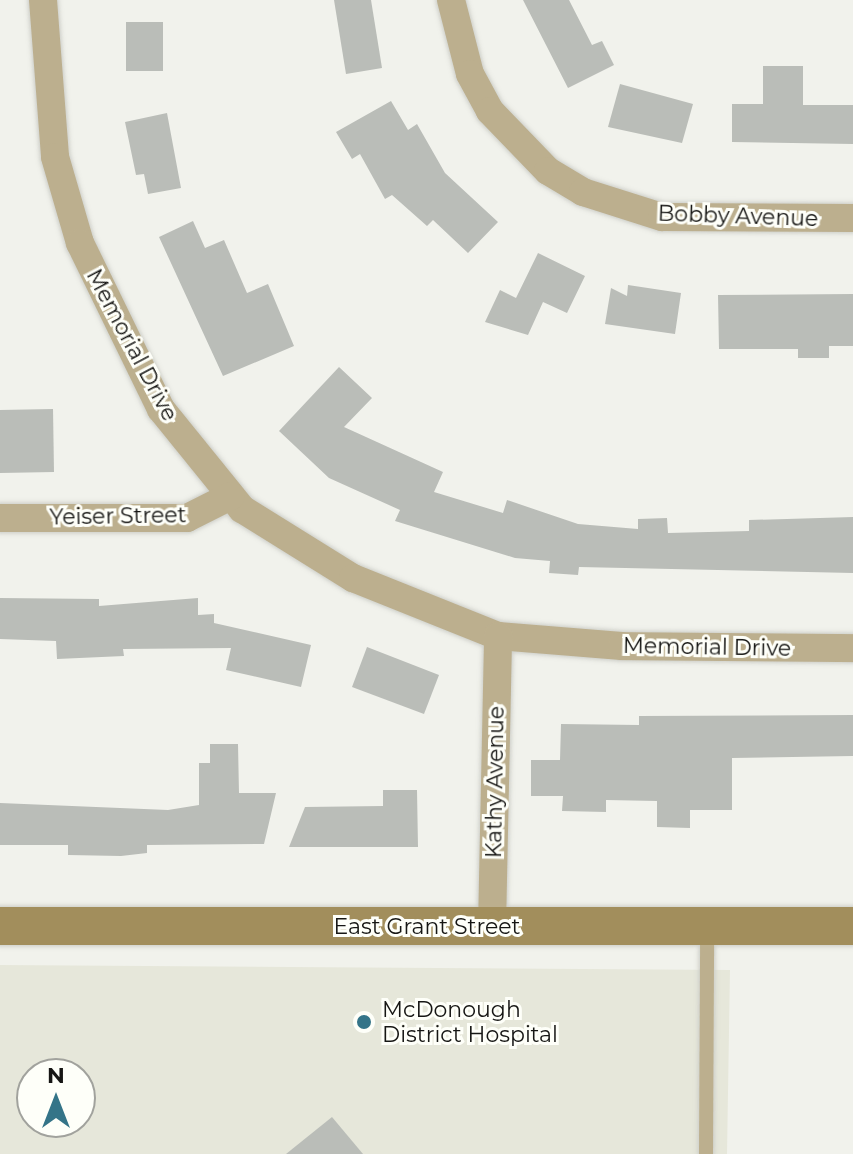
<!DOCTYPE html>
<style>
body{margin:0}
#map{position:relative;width:853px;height:1154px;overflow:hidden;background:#f1f2ec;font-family:Montserrat,sans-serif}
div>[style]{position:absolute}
.built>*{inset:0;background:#e6e7da}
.building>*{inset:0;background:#babdb8}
.roads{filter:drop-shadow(0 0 2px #cecfc9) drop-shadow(0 0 2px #cecfc9)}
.service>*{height:14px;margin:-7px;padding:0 7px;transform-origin:7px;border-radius:7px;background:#bcaf8e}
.minor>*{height:28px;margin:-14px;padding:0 14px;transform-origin:14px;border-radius:14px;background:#bcaf8e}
.secondary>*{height:38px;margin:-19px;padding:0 19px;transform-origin:19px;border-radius:19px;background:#a28e5c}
.dots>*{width:22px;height:22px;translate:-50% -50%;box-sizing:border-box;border:4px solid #fefff9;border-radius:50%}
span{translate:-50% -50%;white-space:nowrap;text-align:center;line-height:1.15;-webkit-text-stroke:6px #fefff9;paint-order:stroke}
.street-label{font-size:22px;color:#161614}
.poi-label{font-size:22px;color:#161614}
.left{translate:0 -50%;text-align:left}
.north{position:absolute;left:16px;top:1058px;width:80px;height:80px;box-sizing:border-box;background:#fefff9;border:2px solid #a1a29d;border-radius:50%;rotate:0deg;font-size:22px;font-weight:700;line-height:32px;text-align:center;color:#161614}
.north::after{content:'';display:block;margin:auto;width:28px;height:36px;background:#347488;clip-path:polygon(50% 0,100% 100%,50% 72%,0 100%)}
</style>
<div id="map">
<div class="built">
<div style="clip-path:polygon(evenodd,0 965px,730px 970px,727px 1154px,0 1154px,0 965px,32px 1074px,80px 1074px,80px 1122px,32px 1122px,32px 1074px)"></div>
</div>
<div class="building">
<div style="clip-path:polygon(334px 0,371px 0,382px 68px,346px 74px)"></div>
<div style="clip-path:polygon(523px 0,569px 0,592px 45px,602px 41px,614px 65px,568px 88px)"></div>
<div style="clip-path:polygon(126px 22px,163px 22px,163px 71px,126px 71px)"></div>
<div style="clip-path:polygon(763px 66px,803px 66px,803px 105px,853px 105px,853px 144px,732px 142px,732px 104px,763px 104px)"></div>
<div style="clip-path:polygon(620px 84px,693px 104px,682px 143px,608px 127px)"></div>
<div style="clip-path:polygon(391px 101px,408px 130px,417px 124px,445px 173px,498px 222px,468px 253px,433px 220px,427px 226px,392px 195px,385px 199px,360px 154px,352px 159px,336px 132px)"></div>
<div style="clip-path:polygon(167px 113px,181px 188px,148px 194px,144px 174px,136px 175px,125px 122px)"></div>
<div style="clip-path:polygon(193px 221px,205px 248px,224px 240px,247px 293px,268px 284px,294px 346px,223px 376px,159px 237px)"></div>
<div style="clip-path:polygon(538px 253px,585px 276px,567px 313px,543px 302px,528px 335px,485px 322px,500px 290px,516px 298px)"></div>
<div style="clip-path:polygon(628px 285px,681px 293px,675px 334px,605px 324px,611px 288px,627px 296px)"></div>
<div style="clip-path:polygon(853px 294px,853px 346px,829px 346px,829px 358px,798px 358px,798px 349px,719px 349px,718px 295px)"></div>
<div style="clip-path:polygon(339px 367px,372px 398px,344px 427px,443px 472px,434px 492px,503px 513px,507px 500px,578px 524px,638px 529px,638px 519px,667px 518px,668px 533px,749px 531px,749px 520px,853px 517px,853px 573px,579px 567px,578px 575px,549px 573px,550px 561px,515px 558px,395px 521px,400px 510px,329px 478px,279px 431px)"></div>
<div style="clip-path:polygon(53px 409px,54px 472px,0 473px,0 410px)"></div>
<div style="clip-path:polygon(0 598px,99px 599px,99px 606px,198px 598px,198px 615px,214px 614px,214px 623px,311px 645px,301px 687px,226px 670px,231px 648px,123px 649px,124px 656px,57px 659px,56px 641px,0 639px)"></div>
<div style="clip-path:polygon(367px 647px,439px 675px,424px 714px,352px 687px)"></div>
<div style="clip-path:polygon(853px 715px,853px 756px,732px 758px,732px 810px,690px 810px,690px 828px,657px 827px,657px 801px,606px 800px,606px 812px,562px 811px,563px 796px,531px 796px,531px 760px,560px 760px,561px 724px,639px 725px,639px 716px)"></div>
<div style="clip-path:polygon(210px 744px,238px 744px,239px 793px,276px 793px,264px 844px,147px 845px,147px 853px,121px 856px,68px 855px,68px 845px,0 845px,0 803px,168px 810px,199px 805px,199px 763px,210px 763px)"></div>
<div style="clip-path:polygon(383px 790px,417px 790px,418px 847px,289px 847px,305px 807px,383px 806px)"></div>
<div style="clip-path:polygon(332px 1117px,363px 1154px,286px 1154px)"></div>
</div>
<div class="roads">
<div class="service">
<div style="left:706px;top:1154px;width:225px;rotate:-89.7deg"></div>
</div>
<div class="minor">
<div style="left:43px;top:0;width:157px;rotate:85.6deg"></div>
<div style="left:55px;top:157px;width:90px;rotate:73.8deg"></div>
<div style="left:80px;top:243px;width:185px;rotate:64deg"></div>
<div style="left:161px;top:409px;width:129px;rotate:51deg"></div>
<div style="left:242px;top:509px;width:131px;rotate:31.9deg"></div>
<div style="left:353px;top:578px;width:156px;rotate:21.8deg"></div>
<div style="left:498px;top:636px;width:124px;rotate:4.6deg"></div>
<div style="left:622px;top:646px;width:231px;rotate:0.5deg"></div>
<div style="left:451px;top:0;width:76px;rotate:75.6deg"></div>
<div style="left:470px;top:74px;width:42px;rotate:61.6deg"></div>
<div style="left:490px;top:111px;width:83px;rotate:46deg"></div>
<div style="left:548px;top:171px;width:41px;rotate:31deg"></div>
<div style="left:583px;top:192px;width:83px;rotate:17.6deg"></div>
<div style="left:662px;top:217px;width:191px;rotate:0.3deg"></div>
<div style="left:0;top:518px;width:187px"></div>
<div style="left:187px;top:518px;width:49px;rotate:-26.6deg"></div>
<div style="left:492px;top:927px;width:291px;rotate:-88.8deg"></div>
</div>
<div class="secondary">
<div style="left:0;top:926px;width:853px"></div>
</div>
</div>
<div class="dots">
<div style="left:364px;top:1022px;background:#347488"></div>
</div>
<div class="street-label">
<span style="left:738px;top:216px;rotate:2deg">Bobby Avenue</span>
<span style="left:132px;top:345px;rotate:62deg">Memorial Drive</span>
<span style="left:118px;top:516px;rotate:-1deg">Yeiser Street</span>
<span style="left:707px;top:647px;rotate:1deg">Memorial Drive</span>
<span style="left:495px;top:782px;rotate:-89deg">Kathy Avenue</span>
<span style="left:427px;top:927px">East Grant Street</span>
</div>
<div class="poi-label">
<span class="left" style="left:382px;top:1022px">McDonough<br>District Hospital</span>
</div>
<div class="north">N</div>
</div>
